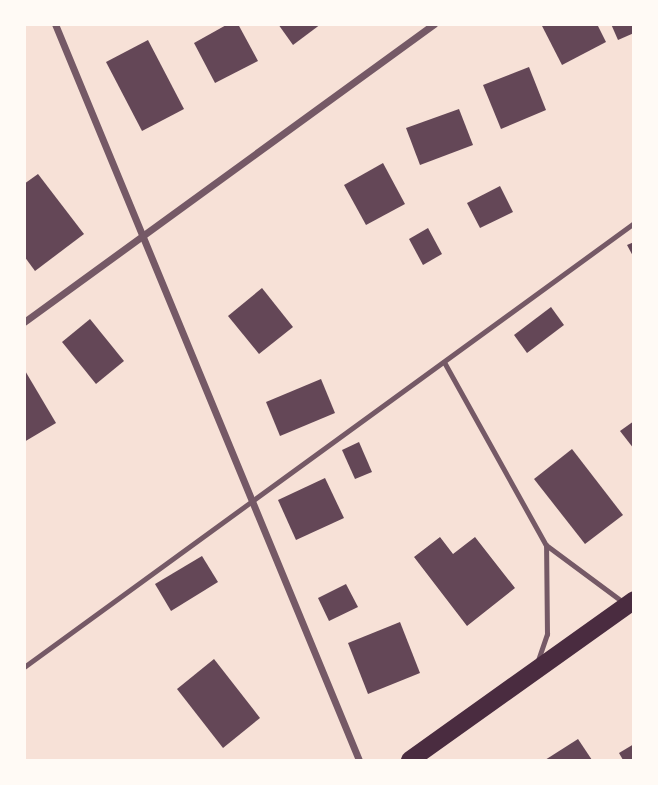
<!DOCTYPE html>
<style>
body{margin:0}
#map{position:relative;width:658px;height:785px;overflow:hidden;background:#f7e1d7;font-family:"IBM Plex Serif",serif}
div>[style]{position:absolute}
.building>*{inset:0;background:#644757}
.service>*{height:5px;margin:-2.5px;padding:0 2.5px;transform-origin:2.5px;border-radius:2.5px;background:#755966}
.minor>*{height:7px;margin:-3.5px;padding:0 3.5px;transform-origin:3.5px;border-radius:3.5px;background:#755966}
.primary>*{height:18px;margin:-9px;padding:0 9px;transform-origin:9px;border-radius:9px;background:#4a2c40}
span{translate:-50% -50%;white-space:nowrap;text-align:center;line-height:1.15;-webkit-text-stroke:7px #fffaf5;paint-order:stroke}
.frame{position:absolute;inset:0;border:26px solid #fffaf5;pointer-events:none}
</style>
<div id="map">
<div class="building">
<div style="clip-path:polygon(228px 24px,238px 24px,258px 61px,215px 83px,194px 43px)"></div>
<div style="clip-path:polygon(278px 24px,321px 24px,293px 45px)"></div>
<div style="clip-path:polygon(541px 24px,597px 24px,606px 42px,562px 65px)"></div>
<div style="clip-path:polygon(611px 24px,634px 24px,634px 33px,618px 40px)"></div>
<div style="clip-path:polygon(148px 40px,184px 109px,142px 131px,106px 62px)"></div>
<div style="clip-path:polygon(529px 67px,546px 110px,501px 129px,483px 85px)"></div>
<div style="clip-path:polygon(459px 109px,473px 145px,420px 165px,406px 128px)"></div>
<div style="clip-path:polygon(383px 163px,405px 204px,366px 225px,344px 185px)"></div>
<div style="clip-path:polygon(38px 174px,84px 234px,35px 271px,24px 256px,24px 184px)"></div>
<div style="clip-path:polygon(500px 186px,513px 212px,480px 228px,467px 203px)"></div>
<div style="clip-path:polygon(428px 228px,442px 254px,423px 265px,409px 239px)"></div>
<div style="clip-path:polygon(634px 242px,634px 258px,627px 245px)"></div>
<div style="clip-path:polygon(262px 288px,293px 327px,259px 354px,228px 316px)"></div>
<div style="clip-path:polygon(551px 307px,564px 325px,527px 353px,514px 335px)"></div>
<div style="clip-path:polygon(90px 319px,124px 361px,96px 384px,62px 342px)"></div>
<div style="clip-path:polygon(24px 369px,56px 423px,24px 442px)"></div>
<div style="clip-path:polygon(321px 379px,335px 413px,280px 436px,266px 402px)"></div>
<div style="clip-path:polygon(634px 421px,634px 449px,620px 431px)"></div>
<div style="clip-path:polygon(359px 442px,372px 472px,355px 479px,342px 450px)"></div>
<div style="clip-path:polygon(572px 449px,623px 515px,585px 544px,534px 479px)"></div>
<div style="clip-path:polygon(325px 478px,344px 518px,296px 540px,278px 500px)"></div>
<div style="clip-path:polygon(440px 537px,453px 554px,475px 537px,515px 588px,467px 626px,414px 557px)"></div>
<div style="clip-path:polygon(202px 556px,218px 582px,171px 611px,155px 584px)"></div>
<div style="clip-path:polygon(346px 584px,358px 607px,329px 621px,318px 598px)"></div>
<div style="clip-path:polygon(400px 622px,420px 673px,368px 694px,348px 643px)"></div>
<div style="clip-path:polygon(214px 659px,260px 718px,223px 748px,177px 689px)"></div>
<div style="clip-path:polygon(578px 739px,592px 760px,545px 760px)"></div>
<div style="clip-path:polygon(634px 744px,634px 760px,623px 760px,619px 753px)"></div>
</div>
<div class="service">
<div style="left:444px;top:362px;width:210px;rotate:60.9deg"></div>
<div style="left:537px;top:663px;width:31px;rotate:-71deg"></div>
<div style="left:547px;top:634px;width:89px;rotate:-90.6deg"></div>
<div style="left:546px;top:545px;width:97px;rotate:36.6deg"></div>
<div style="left:24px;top:667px;width:754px;rotate:-36.05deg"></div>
</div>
<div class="minor">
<div style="left:55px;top:24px;width:796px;rotate:67.56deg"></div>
<div style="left:24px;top:322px;width:507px;rotate:-36.01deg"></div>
</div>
<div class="primary">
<div style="left:410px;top:760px;width:275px;rotate:-35.5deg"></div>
</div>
<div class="frame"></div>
</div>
